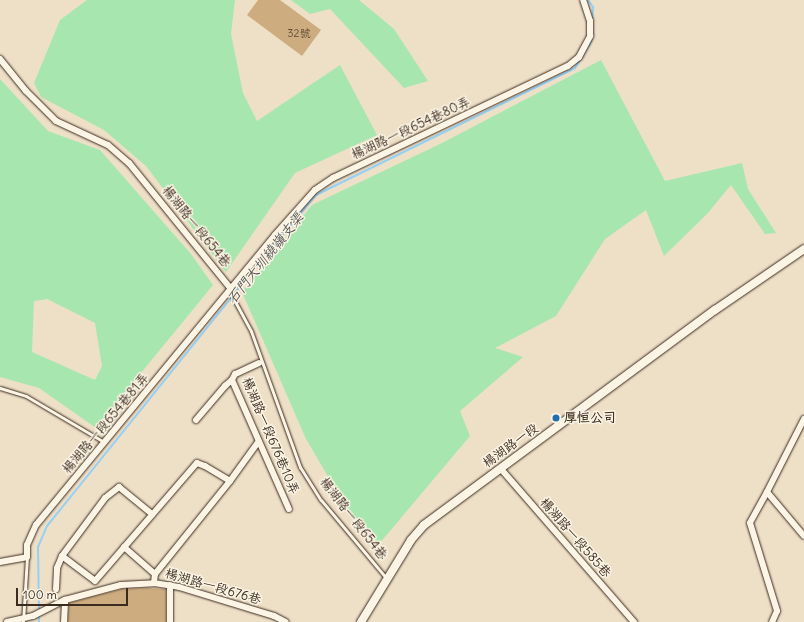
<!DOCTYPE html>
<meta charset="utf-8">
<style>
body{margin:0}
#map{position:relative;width:804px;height:622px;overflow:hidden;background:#eedfc7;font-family:Delius,"LXGW WenKai TC",sans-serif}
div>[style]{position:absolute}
.green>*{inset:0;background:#a7e7af}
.stream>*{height:2px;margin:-1px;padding:0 1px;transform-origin:1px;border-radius:1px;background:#95d0f5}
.building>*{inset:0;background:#cdac80}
.roads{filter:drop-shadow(0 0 1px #3b2a1e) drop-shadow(0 0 1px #3b2a1e)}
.service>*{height:3px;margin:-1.5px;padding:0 1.5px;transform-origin:1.5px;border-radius:1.5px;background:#fcf5e5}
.minor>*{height:6px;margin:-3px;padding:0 3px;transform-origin:3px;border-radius:3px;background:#fcf5e5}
.tertiary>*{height:8px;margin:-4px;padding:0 4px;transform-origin:4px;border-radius:4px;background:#fcf5e5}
.dots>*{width:11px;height:11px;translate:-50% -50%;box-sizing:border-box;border:2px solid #fcf5e5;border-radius:50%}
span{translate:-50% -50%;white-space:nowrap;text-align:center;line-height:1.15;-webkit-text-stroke:3px #fcf5e5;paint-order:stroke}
.number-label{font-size:11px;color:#604a36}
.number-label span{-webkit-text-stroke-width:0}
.street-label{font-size:13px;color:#3b2a1e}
.poi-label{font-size:13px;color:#3b2a1e;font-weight:700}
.left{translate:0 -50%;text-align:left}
.water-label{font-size:14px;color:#525454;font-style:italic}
.scale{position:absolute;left:16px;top:588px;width:112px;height:18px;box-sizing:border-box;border:2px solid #3b2a1e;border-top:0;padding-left:5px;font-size:12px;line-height:14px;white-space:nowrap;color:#3b2a1e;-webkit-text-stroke:3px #fcf5e5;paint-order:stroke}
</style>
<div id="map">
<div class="green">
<div style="clip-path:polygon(87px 0,235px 0,231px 34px,243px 93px,257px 121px,340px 65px,377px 135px,295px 173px,226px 272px,146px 166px,104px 130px,41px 97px,34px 83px,60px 20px)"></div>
<div style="clip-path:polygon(291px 0,359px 0,394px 29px,428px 81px,404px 88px,330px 9px,310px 14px)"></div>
<div style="clip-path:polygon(601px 60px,665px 181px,742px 163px,748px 189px,776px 233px,765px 234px,731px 185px,707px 214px,664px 256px,646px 210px,605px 239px,556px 316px,495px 348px,523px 357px,460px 411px,470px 436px,379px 544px,346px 507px,306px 439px,242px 292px,312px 205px,442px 143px)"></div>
<div style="clip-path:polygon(evenodd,0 79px,48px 131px,100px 150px,191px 254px,213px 285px,96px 428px,39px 388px,0 377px,0 79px,47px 299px,95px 323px,102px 366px,95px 380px,32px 352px,34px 301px,47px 299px)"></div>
</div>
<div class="stream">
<div style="left:588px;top:0;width:9px;rotate:54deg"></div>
<div style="left:593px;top:7px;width:14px;rotate:94deg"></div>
<div style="left:39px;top:611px;width:64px;rotate:-90.9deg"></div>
<div style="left:38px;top:547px;width:23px;rotate:-67deg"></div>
<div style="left:47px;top:526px;width:347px;rotate:-51.1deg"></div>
<div style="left:265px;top:256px;width:80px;rotate:-50.1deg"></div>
<div style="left:316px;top:195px;width:288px;rotate:-26.1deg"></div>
<div style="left:575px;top:68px;width:31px;rotate:-58deg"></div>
<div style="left:591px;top:42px;width:4px;rotate:-76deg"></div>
<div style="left:39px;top:616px;width:6px;rotate:90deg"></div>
</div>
<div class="building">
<div style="clip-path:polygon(258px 0,280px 0,321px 30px,302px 56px,247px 15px)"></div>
<div style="clip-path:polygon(147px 588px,166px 589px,166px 622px,68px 622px,69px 603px,122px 589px)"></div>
</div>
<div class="roads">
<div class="service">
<div style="left:231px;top:294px;width:42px;rotate:61.6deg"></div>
<div style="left:251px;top:331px;width:145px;rotate:70.2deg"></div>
<div style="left:300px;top:467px;width:39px;rotate:58deg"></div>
<div style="left:321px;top:500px;width:103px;rotate:50.1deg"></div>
<div style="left:0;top:388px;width:27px;rotate:17deg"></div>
<div style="left:26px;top:396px;width:91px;rotate:30.5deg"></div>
<div style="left:23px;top:622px;width:65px;rotate:-86.5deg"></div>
</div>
<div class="minor">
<div style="left:0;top:59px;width:41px;rotate:50.9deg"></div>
<div style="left:26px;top:91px;width:42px;rotate:45deg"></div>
<div style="left:56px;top:121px;width:57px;rotate:24.8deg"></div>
<div style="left:108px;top:145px;width:28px;rotate:41deg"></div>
<div style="left:129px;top:163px;width:162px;rotate:51deg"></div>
<div style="left:231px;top:289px;width:4px;rotate:90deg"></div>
<div style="left:259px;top:363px;width:26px;rotate:155deg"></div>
<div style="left:235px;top:374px;width:7px;rotate:117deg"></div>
<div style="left:232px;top:380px;width:141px;rotate:66.2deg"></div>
<div style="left:804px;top:419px;width:82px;rotate:116.9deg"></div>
<div style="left:767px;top:492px;width:57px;rotate:49.9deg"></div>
<div style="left:196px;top:420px;width:45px;rotate:-49.5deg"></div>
<div style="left:225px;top:386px;width:9px;rotate:-41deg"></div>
<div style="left:501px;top:469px;width:203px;rotate:49deg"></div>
<div style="left:767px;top:492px;width:35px;rotate:119deg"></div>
<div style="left:750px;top:523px;width:92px;rotate:72.9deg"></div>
<div style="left:777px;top:611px;width:12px;rotate:114deg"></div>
<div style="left:124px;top:547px;width:41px;rotate:41.1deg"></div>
<div style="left:62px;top:556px;width:41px;rotate:37.1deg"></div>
<div style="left:95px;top:581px;width:156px;rotate:-49.2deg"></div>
<div style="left:197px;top:463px;width:9px;rotate:21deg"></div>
<div style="left:205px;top:466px;width:29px;rotate:31deg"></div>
<div style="left:0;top:562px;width:27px;rotate:-10deg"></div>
<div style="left:27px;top:557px;width:12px;rotate:-90deg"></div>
<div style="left:27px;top:545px;width:22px;rotate:-66deg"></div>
<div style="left:36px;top:525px;width:376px;rotate:-50.5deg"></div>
<div style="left:275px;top:235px;width:60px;rotate:-48.4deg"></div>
<div style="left:315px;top:190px;width:22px;rotate:-34deg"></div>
<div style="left:333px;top:178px;width:260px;rotate:-25.5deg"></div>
<div style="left:568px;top:66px;width:14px;rotate:-39deg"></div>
<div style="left:579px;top:57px;width:24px;rotate:-62deg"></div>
<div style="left:590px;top:36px;width:15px;rotate:-90deg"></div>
<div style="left:590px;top:21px;width:22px;rotate:-108deg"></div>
<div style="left:154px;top:583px;width:9px;rotate:-84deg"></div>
<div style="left:155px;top:574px;width:119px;rotate:-51.1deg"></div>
<div style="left:230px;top:481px;width:49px;rotate:-54.1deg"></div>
<div style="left:56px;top:589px;width:21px;rotate:-87deg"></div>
<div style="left:57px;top:568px;width:13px;rotate:-67deg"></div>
<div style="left:62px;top:556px;width:72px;rotate:-53.4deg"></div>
<div style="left:105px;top:498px;width:18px;rotate:-38deg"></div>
<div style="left:119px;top:487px;width:43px;rotate:39.3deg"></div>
<div style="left:7px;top:622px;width:27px;rotate:-13deg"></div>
<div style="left:33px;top:616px;width:36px;rotate:-27deg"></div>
<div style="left:65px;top:600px;width:58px;rotate:-15deg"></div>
<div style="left:121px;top:585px;width:33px;rotate:-3deg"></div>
<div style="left:154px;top:583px;width:25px;rotate:9deg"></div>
<div style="left:179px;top:587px;width:99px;rotate:17deg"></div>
<div style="left:274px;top:616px;width:13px;rotate:27deg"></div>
<div style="left:64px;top:622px;width:22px;rotate:-87deg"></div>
<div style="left:170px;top:622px;width:37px;rotate:-90deg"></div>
</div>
<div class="tertiary">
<div style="left:361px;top:622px;width:96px;rotate:-58.6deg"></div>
<div style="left:411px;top:540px;width:20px;rotate:-49deg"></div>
<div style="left:424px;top:525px;width:362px;rotate:-36.5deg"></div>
<div style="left:715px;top:310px;width:108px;rotate:-34.4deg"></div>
</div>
</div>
<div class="dots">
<div style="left:556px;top:418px;background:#1f6fb2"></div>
</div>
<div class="number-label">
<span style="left:299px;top:33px">32號</span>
</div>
<div class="street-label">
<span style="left:411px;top:129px;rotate:-25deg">楊湖路一段654巷80弄</span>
<span style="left:196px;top:227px;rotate:51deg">楊湖路一段654巷</span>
<span style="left:106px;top:424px;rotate:-50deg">楊湖路一段654巷81弄</span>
<span style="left:270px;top:436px;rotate:67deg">楊湖路一段676巷10弄</span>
<span style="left:511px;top:446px;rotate:-36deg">楊湖路一段</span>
<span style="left:353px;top:519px;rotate:52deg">楊湖路一段654巷</span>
<span style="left:575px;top:538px;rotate:49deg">楊湖路一段585巷</span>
<span style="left:213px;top:587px;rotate:16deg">楊湖路一段676巷</span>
</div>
<div class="poi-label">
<span class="left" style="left:564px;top:418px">厚恒公司</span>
</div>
<div class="water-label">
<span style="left:265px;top:258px;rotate:-51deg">石門大圳繞嶺支渠</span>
</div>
<div class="scale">100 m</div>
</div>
